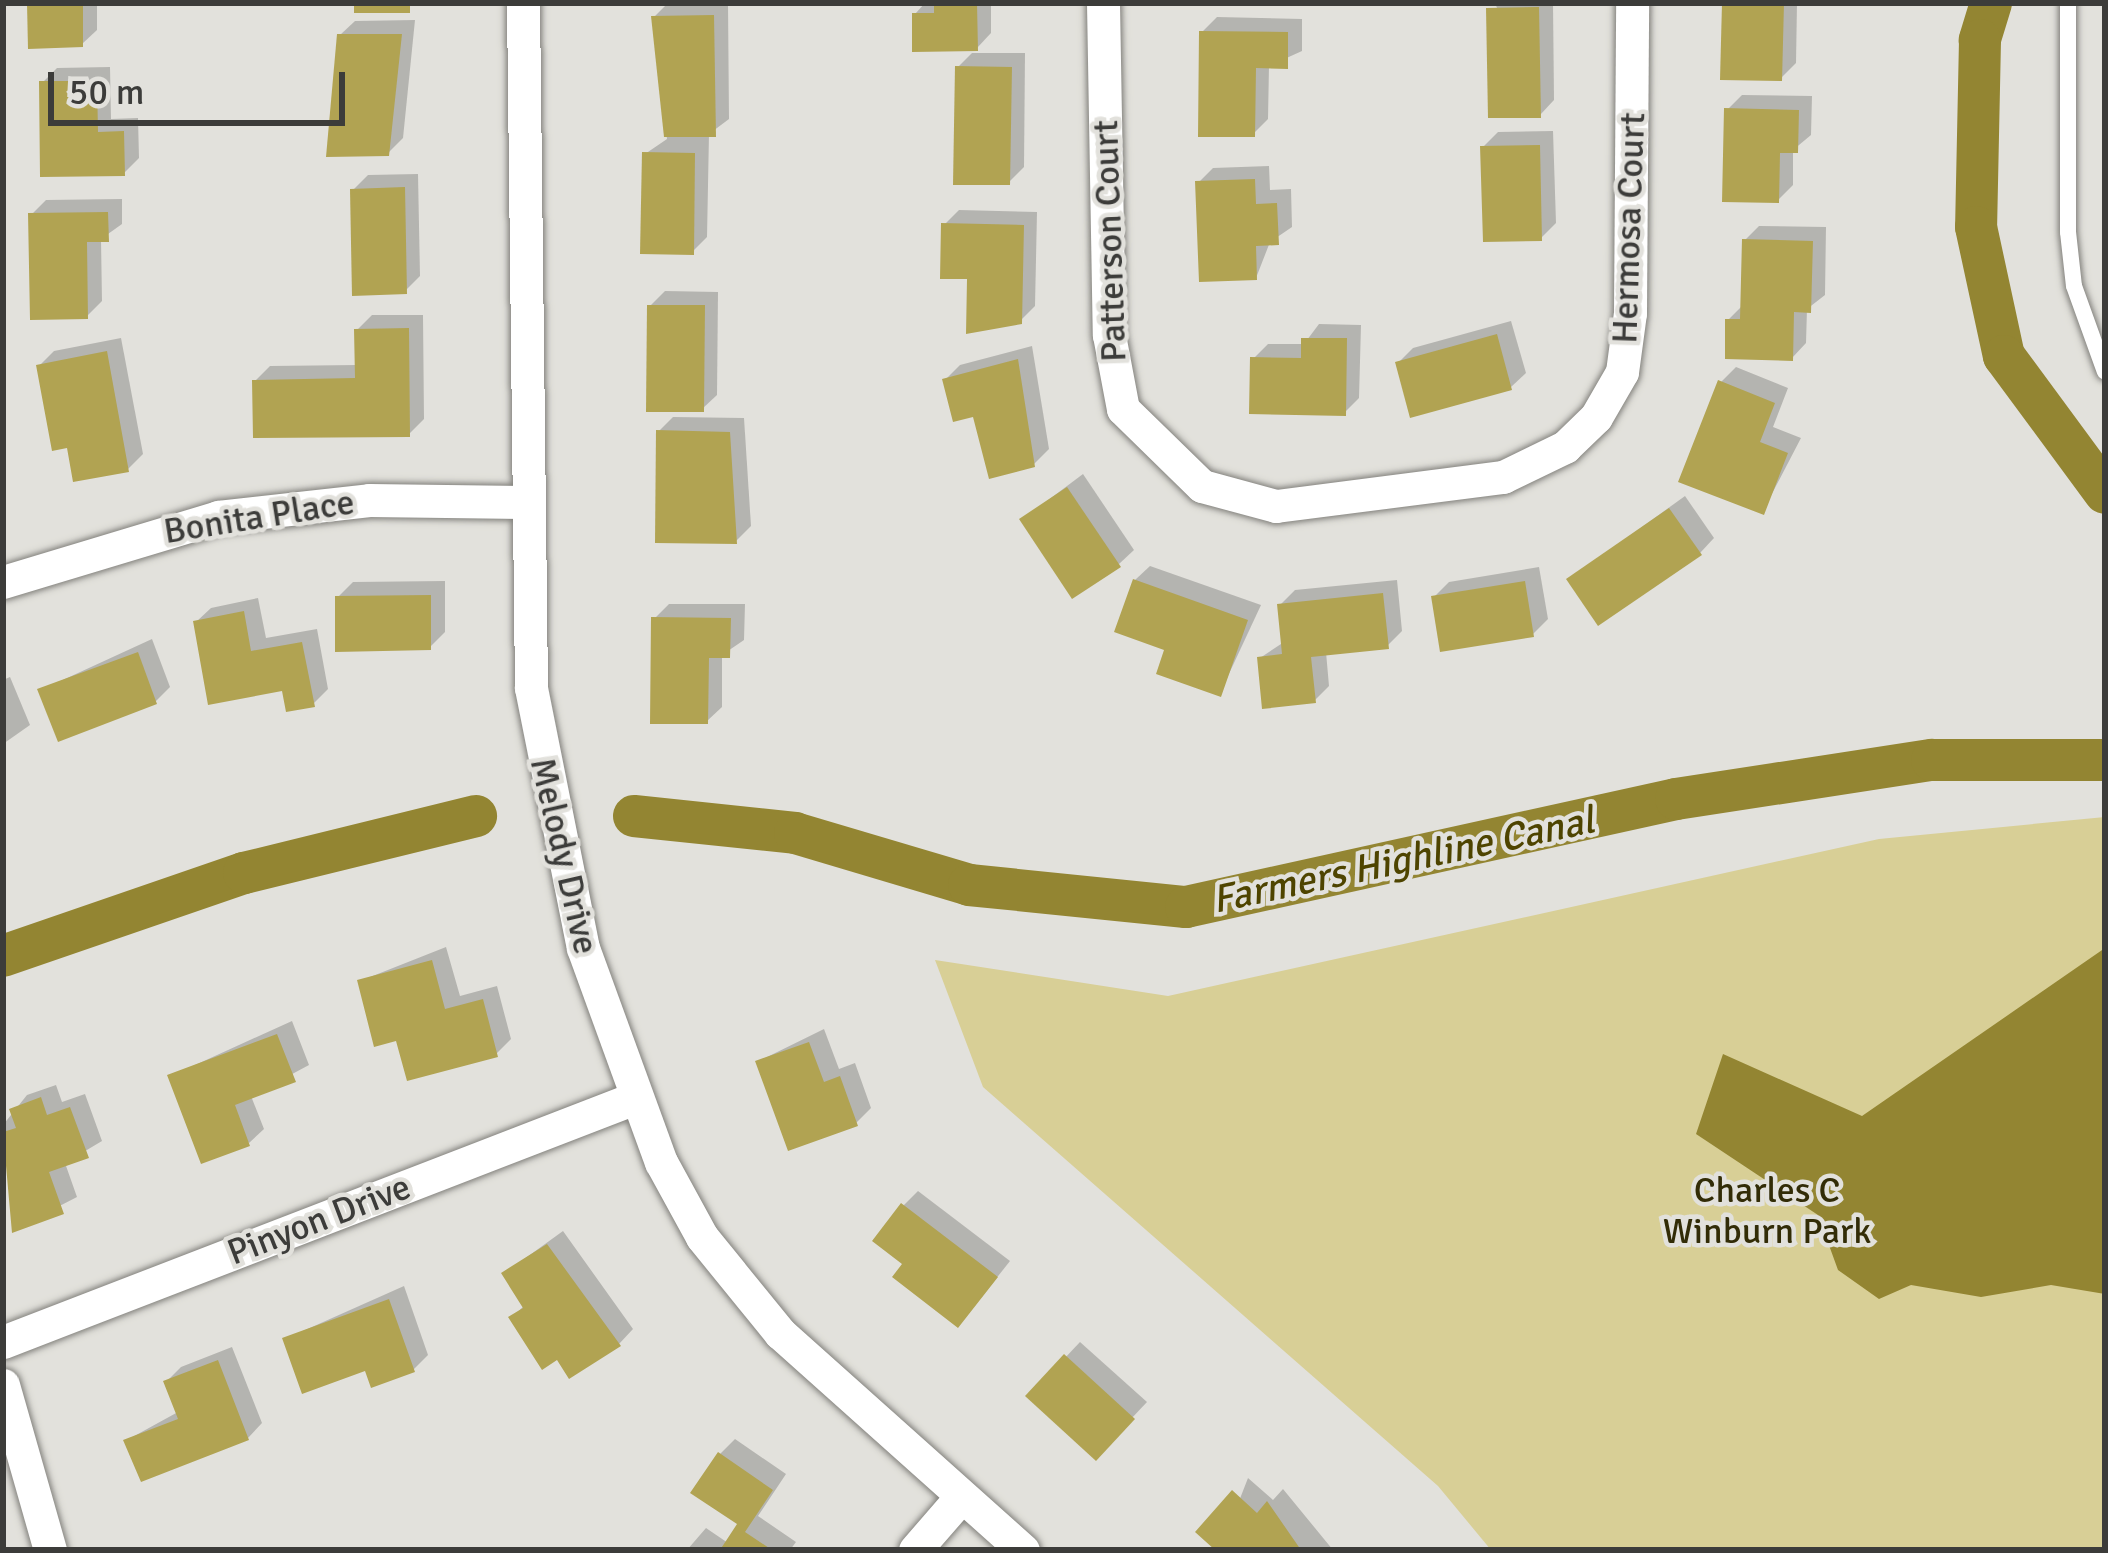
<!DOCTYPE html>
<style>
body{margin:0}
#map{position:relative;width:2108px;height:1553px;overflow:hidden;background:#e2e1dc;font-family:Signika,sans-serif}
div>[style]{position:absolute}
.green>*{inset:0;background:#d8cf96}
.water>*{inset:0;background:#938532}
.shadow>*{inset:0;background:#0003}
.canal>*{height:42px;margin:-21px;padding:0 21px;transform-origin:21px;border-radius:21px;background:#938532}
.building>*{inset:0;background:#b1a352}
.roads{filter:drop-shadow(0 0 3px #83827d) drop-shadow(0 0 3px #83827d)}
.lane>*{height:16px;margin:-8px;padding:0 8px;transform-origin:8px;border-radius:8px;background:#fff}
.street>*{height:33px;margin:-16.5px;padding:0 16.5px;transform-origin:16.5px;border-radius:16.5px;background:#fff}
span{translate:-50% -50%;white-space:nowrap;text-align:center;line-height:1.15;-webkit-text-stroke:9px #e2e1dc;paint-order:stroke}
.street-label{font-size:36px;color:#3c3c3a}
.park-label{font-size:36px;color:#322c07}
.water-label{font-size:39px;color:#4e4400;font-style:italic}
.frame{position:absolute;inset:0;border:6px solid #3c3c3a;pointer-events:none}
.scale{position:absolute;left:48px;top:72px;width:297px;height:54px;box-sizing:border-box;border:6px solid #3c3c3a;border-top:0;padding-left:15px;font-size:36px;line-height:42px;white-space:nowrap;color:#3c3c3a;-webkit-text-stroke:9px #e2e1dc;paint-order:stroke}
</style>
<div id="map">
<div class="green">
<div style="clip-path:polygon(2105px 817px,2105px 1550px,1491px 1550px,1438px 1486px,983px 1087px,935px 960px,1168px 996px,1879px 839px)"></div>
</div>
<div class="water">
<div style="clip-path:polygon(2105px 948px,2105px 1294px,2051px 1285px,1981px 1297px,1911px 1285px,1879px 1299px,1838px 1270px,1818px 1215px,1696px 1134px,1723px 1054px,1862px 1116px)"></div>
</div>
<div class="shadow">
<div style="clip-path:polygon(30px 3px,97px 3px,97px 30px,82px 44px)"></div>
<div style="clip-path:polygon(668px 3px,728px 3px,729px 119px,709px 134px,707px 237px,692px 252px,645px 154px,667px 139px,654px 17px)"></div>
<div style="clip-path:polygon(925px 3px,991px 3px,991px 33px,977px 48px,915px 14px)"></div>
<div style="clip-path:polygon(1495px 3px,1553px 3px,1554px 100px,1540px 115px)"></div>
<div style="clip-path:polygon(1725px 3px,1797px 3px,1796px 63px,1781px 78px)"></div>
<div style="clip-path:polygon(1217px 17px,1302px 19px,1302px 51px,1269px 66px,1268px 119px,1253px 134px,1202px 32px)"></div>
<div style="clip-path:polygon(415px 20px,403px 138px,388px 153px,329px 154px,340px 35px,355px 21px)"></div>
<div style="clip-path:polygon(972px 53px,1025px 53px,1024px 167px,1009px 182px,957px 68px)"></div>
<div style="clip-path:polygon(110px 67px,111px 119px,138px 118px,139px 158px,124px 173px,42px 83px,57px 68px)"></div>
<div style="clip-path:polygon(1742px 95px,1812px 96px,1811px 135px,1793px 150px,1793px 185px,1778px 200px,1727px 110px)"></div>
<div style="clip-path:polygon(1553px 131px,1556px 223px,1541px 238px,1483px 147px,1498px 132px)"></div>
<div style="clip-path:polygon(1269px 166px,1270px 190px,1291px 189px,1292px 227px,1270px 242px,1256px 278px,1198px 183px,1213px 168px)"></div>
<div style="clip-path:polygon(418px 174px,420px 276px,405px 291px,353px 190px,368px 175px)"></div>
<div style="clip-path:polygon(122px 199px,122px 224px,101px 239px,102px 301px,87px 316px,31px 215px,46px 200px)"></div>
<div style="clip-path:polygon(959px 210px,1037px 212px,1035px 306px,1020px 321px,970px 276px,944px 225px)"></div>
<div style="clip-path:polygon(1759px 226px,1826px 227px,1825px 295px,1807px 309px,1806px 343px,1792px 358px,1728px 320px,1743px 305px,1745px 240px)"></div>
<div style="clip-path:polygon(665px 291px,718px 292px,717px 395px,702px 409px,650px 306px)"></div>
<div style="clip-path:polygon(372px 315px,423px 315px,424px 419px,409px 434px,255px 381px,270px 366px,357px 365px,357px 330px)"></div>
<div style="clip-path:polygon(1511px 321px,1526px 373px,1511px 387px,1398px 363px,1413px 348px)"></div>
<div style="clip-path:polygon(1319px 324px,1361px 325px,1359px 398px,1344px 413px,1253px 359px,1268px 344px,1304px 344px)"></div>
<div style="clip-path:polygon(121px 338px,143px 454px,128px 469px,39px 366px,54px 351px)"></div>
<div style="clip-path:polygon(1032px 346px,1049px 449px,1034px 464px,945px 380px,960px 365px)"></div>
<div style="clip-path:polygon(1736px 367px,1788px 388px,1773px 427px,1801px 438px,1763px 511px,1721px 382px)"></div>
<div style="clip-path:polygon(673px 417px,744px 418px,751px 526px,736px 541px,659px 431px)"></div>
<div style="clip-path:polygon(1083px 474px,1134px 550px,1119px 564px,1023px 519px)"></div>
<div style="clip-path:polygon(1685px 496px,1714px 538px,1700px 553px,1570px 579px)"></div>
<div style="clip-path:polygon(1150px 566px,1261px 605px,1220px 693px,1168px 648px,1135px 580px)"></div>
<div style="clip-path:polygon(1539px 567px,1548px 619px,1533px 634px,1434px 597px,1449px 582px)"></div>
<div style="clip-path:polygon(1397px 580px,1402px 631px,1387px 646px,1326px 652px,1329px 686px,1314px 701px,1260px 658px,1284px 642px,1280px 605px,1295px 590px)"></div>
<div style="clip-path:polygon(445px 581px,445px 632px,430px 647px,338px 597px,353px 582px)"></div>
<div style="clip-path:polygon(258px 598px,266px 638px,317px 629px,328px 689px,313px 704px,196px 622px,211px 608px)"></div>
<div style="clip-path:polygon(669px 604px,745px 604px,744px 640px,722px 655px,722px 707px,707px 721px,654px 619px)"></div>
<div style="clip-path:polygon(152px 639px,170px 687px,156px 701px,41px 690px)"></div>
<div style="clip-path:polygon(10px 677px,30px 725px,3px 744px,3px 680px)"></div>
<div style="clip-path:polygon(446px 947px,460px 996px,497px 986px,511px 1039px,496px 1054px,398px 1037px,360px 981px)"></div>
<div style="clip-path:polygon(292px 1021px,309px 1065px,251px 1096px,264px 1129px,249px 1143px,171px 1076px)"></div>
<div style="clip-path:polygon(824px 1029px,839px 1069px,855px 1063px,871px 1108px,856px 1123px,759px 1061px)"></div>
<div style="clip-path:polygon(56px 1085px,62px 1102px,85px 1094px,102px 1141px,65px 1163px,77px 1197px,13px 1230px,3px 1125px,27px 1095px)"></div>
<div style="clip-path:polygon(918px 1191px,1010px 1261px,972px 1309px,906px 1264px,904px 1205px)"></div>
<div style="clip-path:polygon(563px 1231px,633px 1329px,619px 1344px,558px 1356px,512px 1317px,525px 1305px,505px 1273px)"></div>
<div style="clip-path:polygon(404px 1286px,428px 1355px,414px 1369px,366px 1367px,285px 1339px)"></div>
<div style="clip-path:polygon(1080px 1342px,1147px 1402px,1096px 1456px,1029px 1396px)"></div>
<div style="clip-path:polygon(232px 1347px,262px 1423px,248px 1438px,127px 1440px,178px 1412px,166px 1382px,181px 1367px)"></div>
<div style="clip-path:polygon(735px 1439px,786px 1474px,758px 1516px,796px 1542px,790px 1550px,687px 1550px,706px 1528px,728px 1543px,741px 1524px,720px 1454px)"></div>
<div style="clip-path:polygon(1248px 1478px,1273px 1500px,1283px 1489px,1333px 1550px,1220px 1550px)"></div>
</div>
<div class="canal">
<div style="left:1991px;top:3px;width:39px;rotate:107deg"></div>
<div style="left:1980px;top:40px;width:187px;rotate:91.2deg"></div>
<div style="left:1976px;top:227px;width:132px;rotate:77.8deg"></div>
<div style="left:2004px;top:356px;width:170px;rotate:53.6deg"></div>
<div style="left:634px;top:816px;width:162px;rotate:6deg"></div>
<div style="left:795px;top:833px;width:182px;rotate:16.6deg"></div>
<div style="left:969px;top:885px;width:218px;rotate:5.8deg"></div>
<div style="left:1186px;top:907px;width:502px;rotate:-12.43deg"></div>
<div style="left:1676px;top:799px;width:259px;rotate:-8.7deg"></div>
<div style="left:1932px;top:760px;width:173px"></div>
<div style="left:3px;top:956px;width:255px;rotate:-19deg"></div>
<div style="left:244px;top:873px;width:239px;rotate:-13.8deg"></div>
</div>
<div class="building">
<div style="clip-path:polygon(27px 3px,83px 3px,83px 47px,28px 49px)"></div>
<div style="clip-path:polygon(354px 3px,410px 3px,410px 13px,354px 13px)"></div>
<div style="clip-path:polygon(934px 3px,977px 3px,978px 51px,912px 52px,912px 13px,934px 13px)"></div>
<div style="clip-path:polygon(1722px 3px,1784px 3px,1782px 81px,1720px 80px)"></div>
<div style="clip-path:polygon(1539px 7px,1541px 118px,1488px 118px,1486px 8px)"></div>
<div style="clip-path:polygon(714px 15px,716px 137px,664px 137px,651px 16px)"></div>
<div style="clip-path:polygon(1199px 31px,1288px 32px,1288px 69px,1256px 68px,1255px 137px,1198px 137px)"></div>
<div style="clip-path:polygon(337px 34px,402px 34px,389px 156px,326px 157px)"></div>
<div style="clip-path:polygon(955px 66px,1012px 67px,1010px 185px,953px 185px)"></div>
<div style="clip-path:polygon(39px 81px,97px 81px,98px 132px,124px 131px,125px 176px,40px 177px)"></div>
<div style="clip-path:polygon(1724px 108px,1799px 110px,1798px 153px,1780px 153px,1779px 203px,1722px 202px)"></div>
<div style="clip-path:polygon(1540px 145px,1542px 241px,1483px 242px,1480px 146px)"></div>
<div style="clip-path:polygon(642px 152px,695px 153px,694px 255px,640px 254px)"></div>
<div style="clip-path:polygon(1255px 179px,1256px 204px,1277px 203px,1279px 245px,1256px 246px,1257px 280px,1199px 282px,1195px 181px)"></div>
<div style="clip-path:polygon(405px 187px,407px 294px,352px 296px,350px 189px)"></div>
<div style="clip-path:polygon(108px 212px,109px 242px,87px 242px,88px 319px,30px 320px,28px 213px)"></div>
<div style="clip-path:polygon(941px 223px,1024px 225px,1022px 324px,966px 334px,967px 279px,940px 279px)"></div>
<div style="clip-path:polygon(1742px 239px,1813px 241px,1811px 313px,1794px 312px,1793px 361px,1725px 359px,1725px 319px,1740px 319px)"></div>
<div style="clip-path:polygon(647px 305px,705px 305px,704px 412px,646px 412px)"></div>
<div style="clip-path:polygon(409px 328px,410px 437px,253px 438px,252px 380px,355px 378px,354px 329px)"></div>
<div style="clip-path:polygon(1497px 334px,1512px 390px,1410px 418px,1395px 362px)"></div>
<div style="clip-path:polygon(1301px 338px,1347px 338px,1346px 416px,1249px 414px,1250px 357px,1301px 358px)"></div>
<div style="clip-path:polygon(107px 351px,129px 472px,73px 482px,67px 448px,52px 451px,36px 365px)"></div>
<div style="clip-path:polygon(1018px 359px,1035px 467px,989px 479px,973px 417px,953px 422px,942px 379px)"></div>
<div style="clip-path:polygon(1718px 380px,1775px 403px,1760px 442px,1788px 453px,1764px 515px,1678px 482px)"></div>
<div style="clip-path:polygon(656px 430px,730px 432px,737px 544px,655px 543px)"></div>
<div style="clip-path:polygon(1067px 487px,1121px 567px,1072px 599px,1019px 519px)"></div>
<div style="clip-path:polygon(1669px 508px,1702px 555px,1598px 626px,1566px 579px)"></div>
<div style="clip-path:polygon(1133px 579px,1248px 620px,1221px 697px,1156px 674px,1164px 650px,1114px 632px)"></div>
<div style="clip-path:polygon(1525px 581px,1534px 637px,1440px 652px,1431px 596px)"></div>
<div style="clip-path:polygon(1383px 593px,1389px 649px,1311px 657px,1316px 703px,1262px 709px,1257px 657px,1282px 654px,1277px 604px)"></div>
<div style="clip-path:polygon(431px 595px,431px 650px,335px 652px,335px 596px)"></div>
<div style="clip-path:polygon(244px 611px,251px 651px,302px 642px,315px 707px,286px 712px,282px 691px,208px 705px,193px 621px)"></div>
<div style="clip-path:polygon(651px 617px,731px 618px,730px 658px,709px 658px,708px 724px,650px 724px)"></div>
<div style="clip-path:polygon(138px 652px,157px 704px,58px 742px,37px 689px)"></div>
<div style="clip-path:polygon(432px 960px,445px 1009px,483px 999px,498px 1057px,407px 1081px,396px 1041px,374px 1047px,357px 980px)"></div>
<div style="clip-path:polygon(277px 1034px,296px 1082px,235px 1105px,250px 1146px,201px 1164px,167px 1075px)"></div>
<div style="clip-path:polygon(809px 1042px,824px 1082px,840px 1076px,858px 1126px,788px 1151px,755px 1061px)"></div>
<div style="clip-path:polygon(41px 1097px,47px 1115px,70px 1107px,89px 1158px,49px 1172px,64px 1214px,12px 1233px,3px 1132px,16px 1128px,9px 1109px)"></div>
<div style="clip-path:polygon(901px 1203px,998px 1277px,958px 1328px,892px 1277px,902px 1264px,872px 1241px)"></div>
<div style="clip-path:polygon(547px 1244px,621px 1346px,569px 1379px,557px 1360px,542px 1370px,508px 1317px,523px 1308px,501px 1273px)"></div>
<div style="clip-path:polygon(389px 1299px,415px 1372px,371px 1388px,365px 1371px,302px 1394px,282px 1338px)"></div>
<div style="clip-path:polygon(1064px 1354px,1135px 1419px,1096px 1461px,1025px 1396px)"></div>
<div style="clip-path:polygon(218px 1360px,249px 1440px,141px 1482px,123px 1440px,178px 1419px,163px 1381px)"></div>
<div style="clip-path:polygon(718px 1452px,773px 1490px,745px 1532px,772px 1550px,720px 1550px,737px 1524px,690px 1493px)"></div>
<div style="clip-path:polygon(1232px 1490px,1257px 1513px,1267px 1501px,1301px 1550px,1215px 1550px,1195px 1532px)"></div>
</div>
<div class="roads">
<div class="lane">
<div style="left:2068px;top:3px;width:229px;rotate:90deg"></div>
<div style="left:2068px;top:232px;width:54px;rotate:83.7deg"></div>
<div style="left:2074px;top:286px;width:91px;rotate:70.2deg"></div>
</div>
<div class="street">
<div style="left:523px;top:3px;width:685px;rotate:89.33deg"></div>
<div style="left:531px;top:688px;width:265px;rotate:78.7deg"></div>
<div style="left:583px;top:948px;width:228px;rotate:70deg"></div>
<div style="left:661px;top:1162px;width:85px;rotate:61.3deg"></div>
<div style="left:702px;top:1237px;width:124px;rotate:50.9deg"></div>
<div style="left:780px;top:1333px;width:326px;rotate:41.8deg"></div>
<div style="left:1103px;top:3px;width:332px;rotate:89deg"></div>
<div style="left:1109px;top:335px;width:75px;rotate:79.3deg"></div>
<div style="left:1123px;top:409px;width:110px;rotate:44.3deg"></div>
<div style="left:1202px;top:486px;width:77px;rotate:15.1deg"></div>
<div style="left:1276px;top:506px;width:229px;rotate:-7.3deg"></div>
<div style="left:1503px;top:477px;width:69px;rotate:-25.8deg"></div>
<div style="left:1565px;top:447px;width:43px;rotate:-44.1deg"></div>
<div style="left:1596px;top:417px;width:52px;rotate:-60deg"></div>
<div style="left:1622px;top:372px;width:60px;rotate:-82.3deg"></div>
<div style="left:1630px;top:313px;width:310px;rotate:-89.6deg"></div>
<div style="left:3px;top:582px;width:225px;rotate:-16.8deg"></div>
<div style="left:218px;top:517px;width:152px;rotate:-6.4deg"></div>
<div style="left:369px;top:500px;width:154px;rotate:0.7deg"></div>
<div style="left:3px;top:1342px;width:677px;rotate:-21.11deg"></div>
<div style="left:3px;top:1385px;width:172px;rotate:74.1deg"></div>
<div style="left:915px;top:1550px;width:70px;rotate:-49deg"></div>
</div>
</div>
<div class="street-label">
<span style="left:1629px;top:228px;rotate:-88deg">Hermosa Court</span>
<span style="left:1110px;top:241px;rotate:-92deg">Patterson Court</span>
<span style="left:259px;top:517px;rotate:-9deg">Bonita Place</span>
<span style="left:564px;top:856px;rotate:77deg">Melody Drive</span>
<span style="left:319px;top:1220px;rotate:-21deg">Pinyon Drive</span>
</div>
<div class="park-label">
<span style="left:1767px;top:1211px">Charles C<br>Winburn Park</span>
</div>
<div class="water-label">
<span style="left:1403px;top:860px;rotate:-12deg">Farmers Highline Canal</span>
</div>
<div class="frame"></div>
<div class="scale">50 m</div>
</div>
